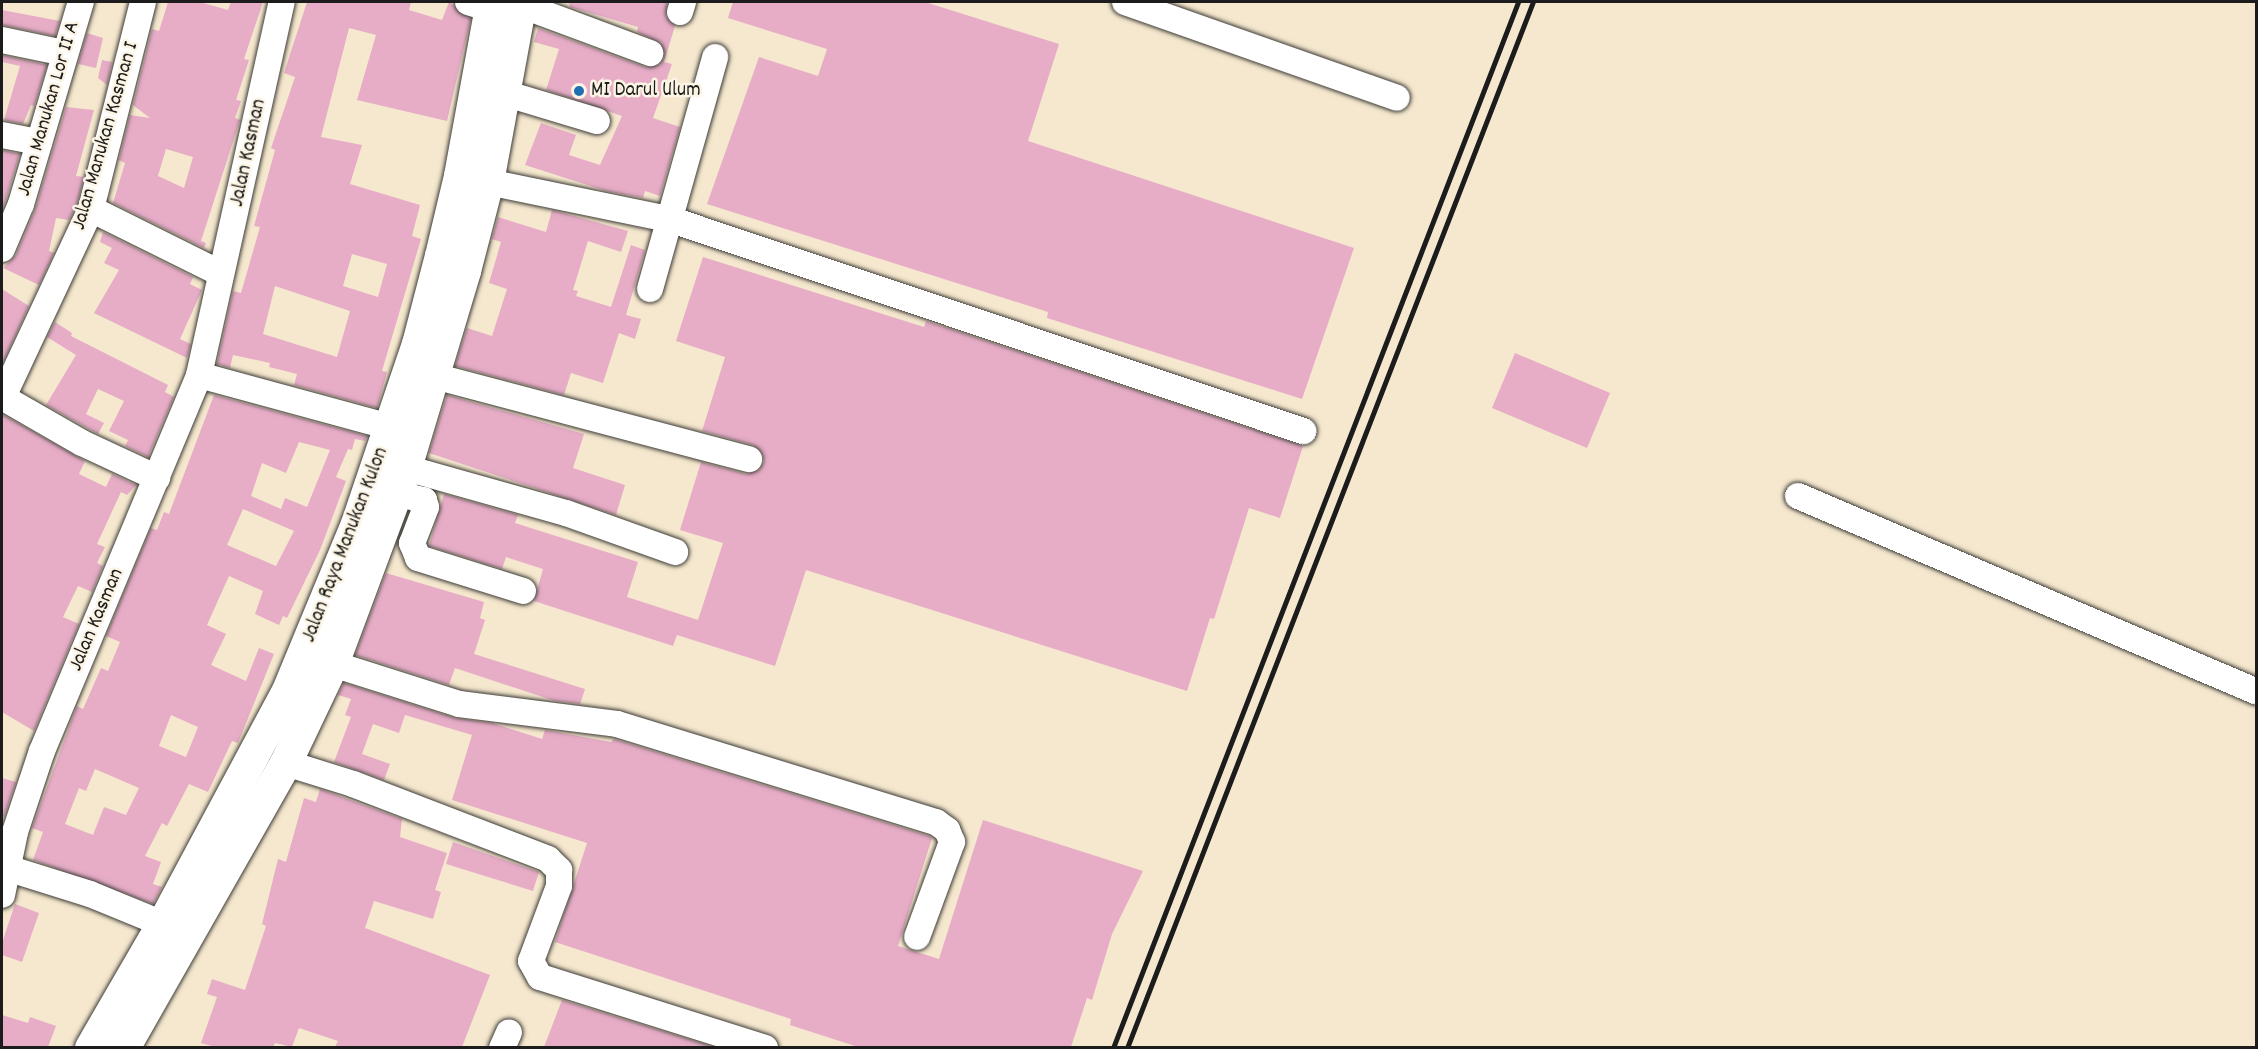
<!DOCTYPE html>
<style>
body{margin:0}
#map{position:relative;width:2258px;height:1049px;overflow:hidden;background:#f5e8ce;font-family:Dekko,sans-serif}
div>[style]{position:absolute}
.building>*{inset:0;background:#e7adc7}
.roads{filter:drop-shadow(0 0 2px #3d3b37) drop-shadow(0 0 2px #3d3b37)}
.minor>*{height:26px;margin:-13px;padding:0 13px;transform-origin:13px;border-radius:13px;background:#fff}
.major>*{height:32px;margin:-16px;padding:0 16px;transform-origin:16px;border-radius:16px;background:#fff}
.rail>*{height:4.5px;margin:-2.25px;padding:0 2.25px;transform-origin:2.25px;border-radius:2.25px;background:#1c1c1c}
.dots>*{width:16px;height:16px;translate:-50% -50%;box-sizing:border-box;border:3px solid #fcf5e5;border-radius:50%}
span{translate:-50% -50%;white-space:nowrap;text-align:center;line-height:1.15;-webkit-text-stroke:5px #fcf5e5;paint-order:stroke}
.poi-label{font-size:21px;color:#1c1c1c}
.left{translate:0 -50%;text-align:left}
.street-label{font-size:21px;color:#1c1c1c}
.frame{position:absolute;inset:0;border:3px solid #1c1c1c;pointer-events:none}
</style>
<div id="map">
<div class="building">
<div style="clip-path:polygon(evenodd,168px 2px,200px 2px,228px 10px,231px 2px,263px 2px,244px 59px,249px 60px,236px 100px,241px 101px,235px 118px,240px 120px,201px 241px,206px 243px,204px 248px,113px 203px,125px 163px,119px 160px,130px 115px,150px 118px,133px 105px,152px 29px,159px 31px,168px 2px,166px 149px,193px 157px,184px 188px,158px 176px,166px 149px)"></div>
<div style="clip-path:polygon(evenodd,307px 2px,411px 2px,409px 10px,442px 20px,449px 2px,471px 18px,447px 121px,357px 100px,376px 35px,349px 28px,321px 137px,362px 145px,350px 184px,420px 205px,412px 236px,421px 239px,382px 371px,387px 372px,377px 408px,294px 385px,297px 374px,269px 367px,270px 363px,233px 355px,230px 368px,217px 364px,233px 291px,241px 293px,260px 227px,254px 226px,275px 150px,271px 148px,295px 77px,284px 73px,307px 2px,352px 254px,387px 264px,378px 297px,343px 286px,352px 254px,307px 2px,275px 286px,350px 311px,337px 357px,263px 334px,275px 286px)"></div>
<div style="clip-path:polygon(569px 2px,667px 2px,666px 16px,675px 26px,664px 62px,672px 64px,653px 118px,680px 127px,660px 196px,645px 191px,643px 198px,606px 191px,525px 165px,541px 123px,576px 135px,569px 155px,600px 165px,622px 116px,546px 90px,559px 49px,534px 42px,538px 28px,645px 67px,659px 65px,664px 58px,661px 43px,637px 32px,638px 27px,570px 7px)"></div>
<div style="clip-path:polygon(733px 2px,925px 2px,1059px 44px,1028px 141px,1354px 248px,1302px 399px,1047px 318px,1048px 312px,707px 204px,759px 57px,818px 76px,827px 49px,728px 18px)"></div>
<div style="clip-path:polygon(2px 10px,60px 21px,55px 36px,2px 25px)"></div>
<div style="clip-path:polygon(87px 33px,103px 38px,96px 68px,78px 64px)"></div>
<div style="clip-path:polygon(2px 55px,47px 65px,34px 106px,31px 105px,23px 124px,4px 120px,20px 66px,2px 62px)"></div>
<div style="clip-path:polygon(102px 60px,112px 62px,107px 85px,98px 78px)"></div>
<div style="clip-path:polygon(66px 107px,94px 110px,76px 176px,84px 177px,77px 204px,69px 220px,56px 218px,49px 251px,54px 253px,39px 285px,3px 268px,16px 255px,35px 210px)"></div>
<div style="clip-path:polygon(2px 150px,20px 154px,2px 212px)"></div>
<div style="clip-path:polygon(552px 210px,628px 231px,621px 252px,588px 241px,573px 290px,578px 291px,576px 296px,611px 307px,631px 245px,645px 250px,626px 315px,641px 319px,635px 339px,619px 333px,603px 383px,571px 373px,564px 395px,455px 366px,467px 328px,492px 336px,507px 289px,489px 283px,501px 242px,492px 239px,498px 217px,546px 232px)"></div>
<div style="clip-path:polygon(103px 232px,193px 277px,190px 284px,202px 290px,180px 339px,191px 344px,187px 358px,94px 313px,119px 270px,104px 263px,112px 248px,100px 242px)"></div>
<div style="clip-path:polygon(703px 257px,924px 327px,926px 321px,1303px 446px,1280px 518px,1249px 508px,1214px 619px,1210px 618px,1187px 691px,806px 570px,775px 666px,677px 635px,673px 646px,534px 601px,543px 569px,506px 557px,502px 569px,429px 546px,444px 494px,518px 515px,515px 523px,638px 562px,627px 597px,698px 620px,723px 543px,680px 530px,701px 462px,746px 474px,759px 470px,764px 462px,763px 455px,753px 445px,702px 431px,725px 357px,676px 341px)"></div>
<div style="clip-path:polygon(2px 289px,29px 306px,2px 365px)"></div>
<div style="clip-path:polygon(55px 322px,72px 333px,71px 336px,168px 385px,165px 392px,174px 397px,148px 457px,125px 446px,128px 440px,109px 431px,124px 401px,98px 389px,86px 414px,104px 423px,98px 434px,46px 405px,76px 355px,47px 337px)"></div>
<div style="clip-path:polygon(1515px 353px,1610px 393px,1587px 448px,1492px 408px)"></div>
<div style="clip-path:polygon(evenodd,214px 395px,367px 436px,365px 441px,355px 439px,352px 450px,348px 449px,336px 477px,346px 481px,320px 550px,287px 618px,283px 616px,279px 625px,255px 614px,263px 591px,229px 576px,207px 625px,226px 634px,211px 665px,246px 681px,259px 648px,274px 654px,238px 743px,232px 741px,208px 792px,189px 784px,167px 826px,162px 823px,145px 856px,161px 862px,153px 884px,162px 887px,153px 904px,33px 860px,43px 832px,32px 828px,77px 706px,83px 709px,101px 668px,108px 671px,120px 642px,106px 636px,151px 528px,157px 530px,164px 512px,169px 514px,214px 395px,299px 442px,330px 450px,307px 507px,285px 498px,281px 509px,251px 496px,262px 463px,286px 473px,299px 442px,214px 395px,243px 509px,294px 531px,276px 566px,227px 545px,243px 509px,214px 395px,171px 715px,198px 727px,186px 757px,159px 746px,171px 715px,214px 395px,95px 769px,139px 788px,126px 815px,104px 807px,93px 835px,65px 824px,79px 788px,86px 791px,95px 769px)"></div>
<div style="clip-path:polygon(447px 395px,584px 434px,573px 468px,625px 485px,616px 515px,429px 453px)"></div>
<div style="clip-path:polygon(2px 414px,85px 461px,79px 474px,106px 487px,112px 474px,136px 485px,127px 495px,121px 492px,97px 544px,105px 547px,97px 563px,103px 566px,92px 592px,78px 586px,63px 617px,79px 624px,34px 731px,2px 712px)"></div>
<div style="clip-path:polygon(386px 573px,484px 602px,480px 618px,485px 620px,474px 654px,585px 689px,580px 704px,555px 701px,455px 668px,449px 685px,355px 655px)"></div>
<div style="clip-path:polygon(344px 683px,455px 718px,492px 723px,542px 739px,545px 730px,611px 742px,614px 739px,929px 836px,932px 838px,898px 946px,939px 959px,983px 820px,1143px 871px,1112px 934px,1092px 1000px,1087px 998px,1071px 1047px,858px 1047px,790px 1025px,791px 1019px,555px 942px,587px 843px,452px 800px,472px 735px,405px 715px,399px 733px,373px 724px,362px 754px,390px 764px,384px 780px,334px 762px,351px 717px,345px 715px,351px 699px,338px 695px)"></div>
<div style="clip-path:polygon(2px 778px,16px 782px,4px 817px,2px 816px)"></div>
<div style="clip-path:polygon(320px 789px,402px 819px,400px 837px,447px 853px,435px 890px,441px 892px,433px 919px,374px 901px,365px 928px,490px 975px,462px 1047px,335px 1047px,338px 1041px,299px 1028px,292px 1047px,275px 1043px,273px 1047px,215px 1047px,201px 1043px,217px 997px,207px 994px,212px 979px,245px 990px,266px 926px,262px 924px,278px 859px,286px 862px,304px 798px,316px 802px)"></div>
<div style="clip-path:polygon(453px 842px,539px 872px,533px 891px,446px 864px)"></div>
<div style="clip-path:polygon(15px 904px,39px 913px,22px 962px,2px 955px,2px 943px)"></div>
<div style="clip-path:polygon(562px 1000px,714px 1047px,544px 1047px)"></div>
<div style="clip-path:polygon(2px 1015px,28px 1023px,30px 1017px,56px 1026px,48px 1047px,2px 1047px)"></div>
</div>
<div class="roads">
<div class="minor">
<div style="left:468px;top:2px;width:24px;rotate:17deg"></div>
<div style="left:1125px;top:2px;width:288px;rotate:19.4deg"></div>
<div style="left:521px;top:5px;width:138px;rotate:20.4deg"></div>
<div style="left:680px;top:12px;width:10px;rotate:-73deg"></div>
<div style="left:2px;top:40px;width:63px;rotate:11.8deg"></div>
<div style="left:504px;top:93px;width:97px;rotate:16.8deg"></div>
<div style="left:2px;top:135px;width:38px;rotate:11deg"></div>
<div style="left:488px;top:182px;width:185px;rotate:11.6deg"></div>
<div style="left:669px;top:219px;width:669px;rotate:18.49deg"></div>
<div style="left:91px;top:209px;width:144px;rotate:26.4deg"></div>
<div style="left:2px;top:249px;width:49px;rotate:-67.1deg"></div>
<div style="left:21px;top:204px;width:211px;rotate:-73.5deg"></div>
<div style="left:650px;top:289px;width:241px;rotate:-74.3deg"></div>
<div style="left:199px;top:375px;width:199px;rotate:15.2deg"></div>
<div style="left:434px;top:376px;width:326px;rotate:14.8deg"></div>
<div style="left:2px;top:397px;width:92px;rotate:29.9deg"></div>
<div style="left:82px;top:443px;width:83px;rotate:25deg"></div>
<div style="left:2px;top:399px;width:210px;rotate:-64.9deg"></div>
<div style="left:91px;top:209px;width:213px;rotate:-75.9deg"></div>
<div style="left:406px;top:468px;width:166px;rotate:15.7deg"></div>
<div style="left:566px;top:513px;width:116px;rotate:19.7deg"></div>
<div style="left:395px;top:493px;width:30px;rotate:14deg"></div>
<div style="left:424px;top:500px;width:7px;rotate:74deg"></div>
<div style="left:426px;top:507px;width:39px;rotate:111deg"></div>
<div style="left:412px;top:543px;width:16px;rotate:68deg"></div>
<div style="left:418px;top:558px;width:110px;rotate:17.4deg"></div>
<div style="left:1798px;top:496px;width:498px;rotate:23.1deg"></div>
<div style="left:333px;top:664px;width:132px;rotate:17.6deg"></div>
<div style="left:459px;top:704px;width:159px;rotate:7.2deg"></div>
<div style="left:617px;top:724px;width:334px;rotate:17.1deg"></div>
<div style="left:936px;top:822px;width:14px;rotate:36deg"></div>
<div style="left:947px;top:830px;width:13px;rotate:67deg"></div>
<div style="left:952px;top:842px;width:101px;rotate:110.2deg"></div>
<div style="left:286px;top:763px;width:70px;rotate:17.4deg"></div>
<div style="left:353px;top:784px;width:209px;rotate:21deg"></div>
<div style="left:548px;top:859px;width:16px;rotate:45deg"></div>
<div style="left:559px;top:870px;width:16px;rotate:90deg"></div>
<div style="left:559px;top:886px;width:80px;rotate:110.5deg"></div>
<div style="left:531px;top:961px;width:18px;rotate:61deg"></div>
<div style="left:540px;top:977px;width:236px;rotate:17.5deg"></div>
<div style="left:7px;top:868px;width:87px;rotate:17.4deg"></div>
<div style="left:90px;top:894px;width:79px;rotate:22.3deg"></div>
<div style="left:2px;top:895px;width:64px;rotate:-78.3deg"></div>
<div style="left:15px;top:832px;width:85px;rotate:-71.6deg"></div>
<div style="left:42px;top:751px;width:407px;rotate:-67.3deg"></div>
<div style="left:199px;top:375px;width:382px;rotate:-77.5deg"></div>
<div style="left:502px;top:1048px;width:17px;rotate:-66deg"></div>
</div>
<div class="major">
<div style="left:91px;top:1048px;width:143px;rotate:-59.9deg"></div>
<div style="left:163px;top:924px;width:262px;rotate:-61.8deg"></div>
<div style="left:287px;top:693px;width:183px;rotate:-67.5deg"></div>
<div style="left:357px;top:524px;width:190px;rotate:-71.3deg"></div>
<div style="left:418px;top:344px;width:91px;rotate:-75.4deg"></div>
<div style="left:441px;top:256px;width:82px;rotate:-76.6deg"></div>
<div style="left:460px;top:176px;width:177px;rotate:-79.6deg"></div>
<div style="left:124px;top:1048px;width:328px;rotate:-60.4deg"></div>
<div style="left:286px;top:763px;width:110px;rotate:-64.6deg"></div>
<div style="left:333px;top:664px;width:209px;rotate:-69.6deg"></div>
<div style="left:406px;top:468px;width:206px;rotate:-73.3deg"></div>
<div style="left:465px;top:271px;width:92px;rotate:-75.5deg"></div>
<div style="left:488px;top:182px;width:183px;rotate:-79.6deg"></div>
</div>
</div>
<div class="rail">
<div style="left:1113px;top:1048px;width:1122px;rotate:-68.83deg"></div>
<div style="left:1127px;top:1048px;width:1122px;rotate:-68.79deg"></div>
</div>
<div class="dots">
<div style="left:579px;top:91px;background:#1f6fb2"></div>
</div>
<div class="poi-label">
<span class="left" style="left:591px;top:91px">MI Darul Ulum</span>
</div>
<div class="street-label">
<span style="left:49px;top:109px;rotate:-74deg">Jalan Manukan Lor II A</span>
<span style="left:106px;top:136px;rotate:-74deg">Jalan Manukan Kasman I</span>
<span style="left:249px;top:153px;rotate:-78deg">Jalan Kasman</span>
<span style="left:346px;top:545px;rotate:-69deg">Jalan Raya Manukan Kulon</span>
<span style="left:97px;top:620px;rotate:-67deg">Jalan Kasman</span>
</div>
<div class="frame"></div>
</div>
